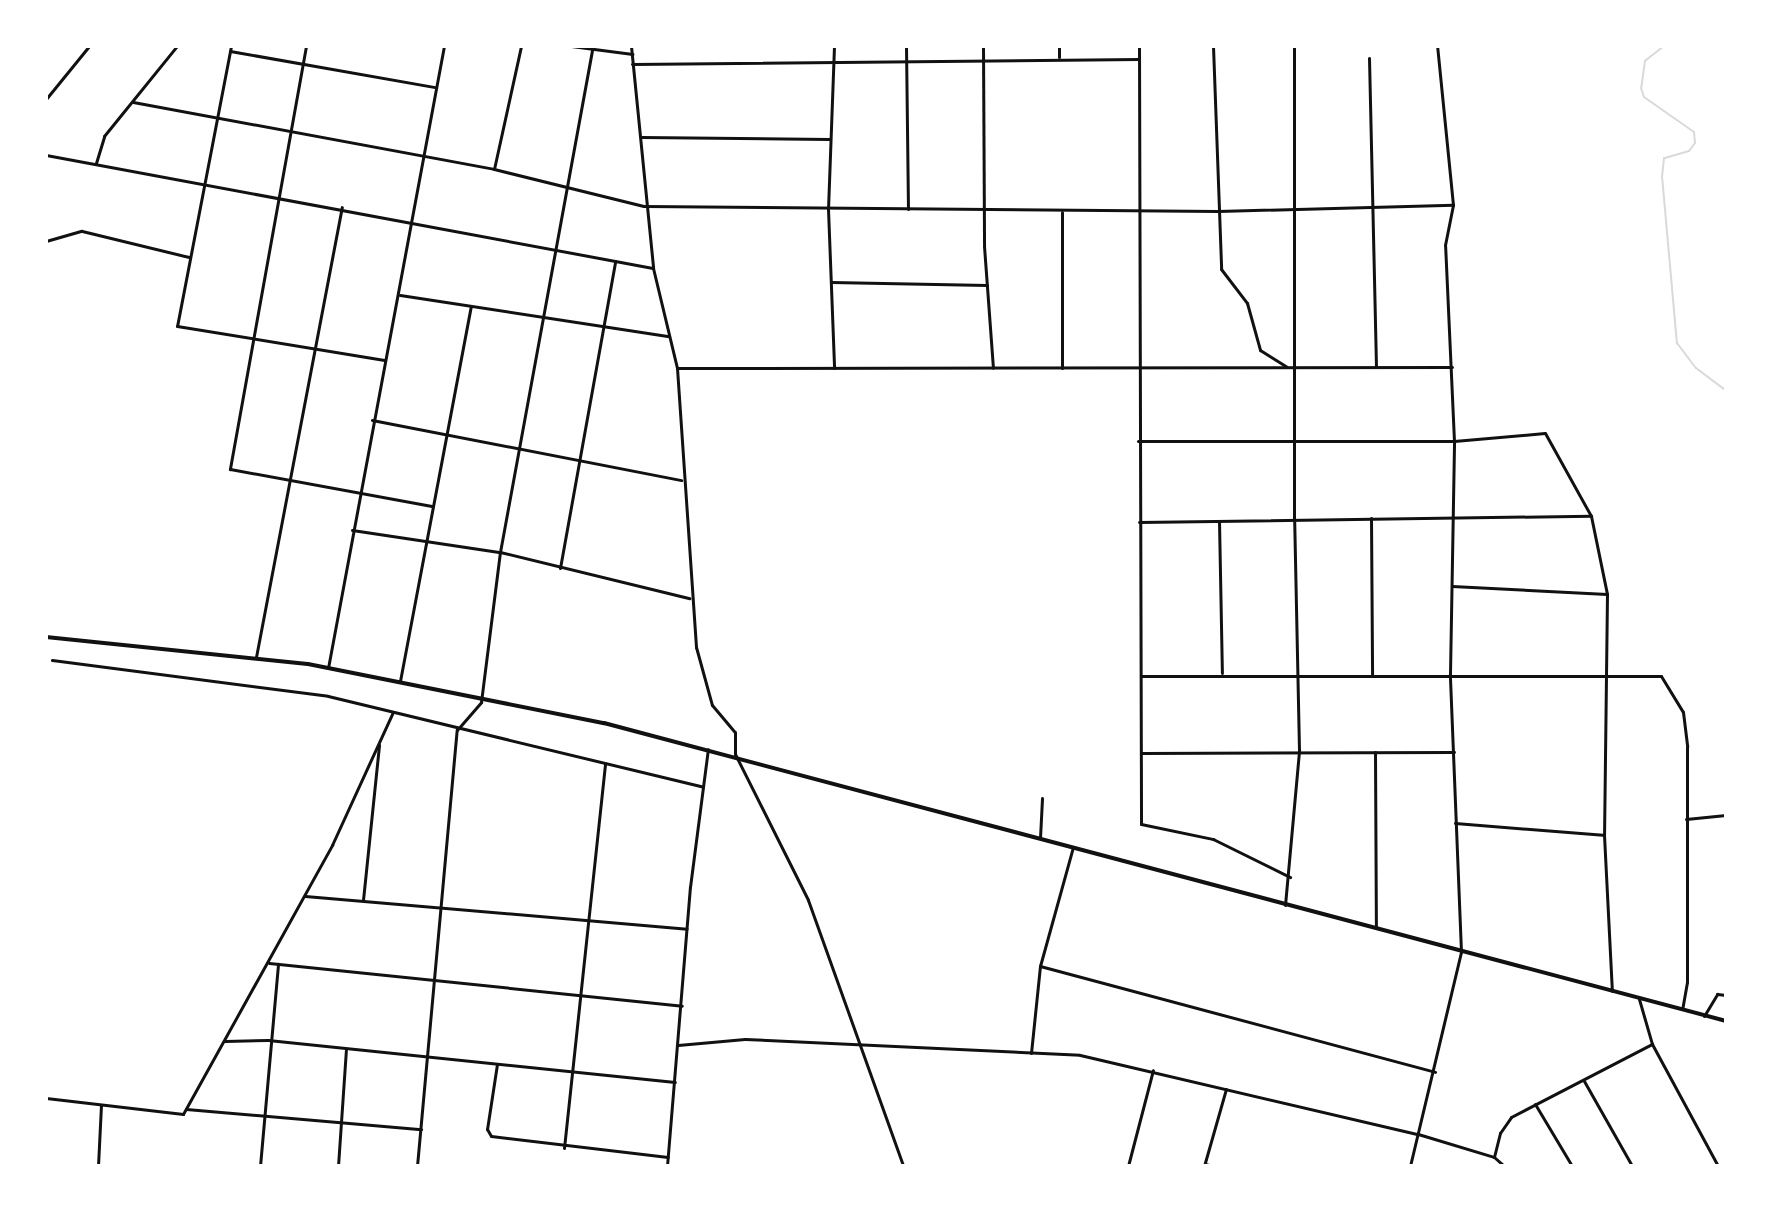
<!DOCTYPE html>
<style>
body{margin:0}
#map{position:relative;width:1772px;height:1212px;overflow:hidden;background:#fff;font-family:"Golos Text",sans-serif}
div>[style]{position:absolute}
.stream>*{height:2px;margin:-1px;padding:0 1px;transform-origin:1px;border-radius:1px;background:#d9d9d9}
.minor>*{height:3px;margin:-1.5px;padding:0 1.5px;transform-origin:1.5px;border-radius:1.5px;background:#111}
.primary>*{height:4px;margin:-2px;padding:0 2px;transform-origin:2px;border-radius:2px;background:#111}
span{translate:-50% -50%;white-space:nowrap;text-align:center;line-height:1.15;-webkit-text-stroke:6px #fff;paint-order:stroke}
.frame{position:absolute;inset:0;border:48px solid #fff;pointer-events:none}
</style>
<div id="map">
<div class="stream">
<div style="left:1664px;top:46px;width:24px;rotate:142deg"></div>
<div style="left:1645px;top:61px;width:27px;rotate:98deg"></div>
<div style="left:1641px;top:88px;width:9px;rotate:72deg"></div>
<div style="left:1644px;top:97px;width:61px;rotate:35deg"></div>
<div style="left:1694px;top:132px;width:11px;rotate:85deg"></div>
<div style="left:1695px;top:143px;width:10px;rotate:127deg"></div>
<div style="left:1689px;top:151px;width:26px;rotate:164deg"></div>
<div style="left:1664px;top:158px;width:18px;rotate:96deg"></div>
<div style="left:1662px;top:176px;width:168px;rotate:84.9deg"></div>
<div style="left:1677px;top:343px;width:31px;rotate:53deg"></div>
<div style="left:1696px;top:368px;width:38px;rotate:37deg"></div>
</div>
<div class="minor">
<div style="left:231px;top:46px;width:285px;rotate:100.9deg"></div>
<div style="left:177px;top:326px;width:210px;rotate:9.3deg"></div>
<div style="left:306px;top:46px;width:430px;rotate:100.2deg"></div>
<div style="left:230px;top:469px;width:205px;rotate:10.4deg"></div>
<div style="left:571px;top:46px;width:62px;rotate:7.5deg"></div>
<div style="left:631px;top:46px;width:223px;rotate:84.3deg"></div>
<div style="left:653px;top:268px;width:103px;rotate:76.5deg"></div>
<div style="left:677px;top:368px;width:280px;rotate:86.1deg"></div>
<div style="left:696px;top:647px;width:60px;rotate:74.6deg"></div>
<div style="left:712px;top:705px;width:35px;rotate:50deg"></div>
<div style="left:735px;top:732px;width:22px;rotate:90deg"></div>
<div style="left:735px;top:754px;width:163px;rotate:63.4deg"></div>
<div style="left:808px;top:900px;width:282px;rotate:70.3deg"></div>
<div style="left:834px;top:46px;width:163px;rotate:92.1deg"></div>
<div style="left:828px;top:209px;width:159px;rotate:87.8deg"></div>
<div style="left:906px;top:46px;width:163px;rotate:89.3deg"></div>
<div style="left:983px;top:46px;width:200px;rotate:89.7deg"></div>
<div style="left:984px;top:246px;width:122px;rotate:85.8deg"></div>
<div style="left:1139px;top:46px;width:778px;rotate:89.85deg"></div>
<div style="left:1141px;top:824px;width:74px;rotate:11.8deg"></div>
<div style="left:1213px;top:839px;width:86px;rotate:26.3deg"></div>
<div style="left:1213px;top:46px;width:223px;rotate:87.9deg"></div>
<div style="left:1221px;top:269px;width:43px;rotate:52.6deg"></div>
<div style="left:1247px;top:303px;width:49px;rotate:74.5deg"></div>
<div style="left:1260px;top:350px;width:31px;rotate:32deg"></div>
<div style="left:230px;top:51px;width:208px;rotate:10deg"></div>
<div style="left:1059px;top:57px;width:11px;rotate:-90deg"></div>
<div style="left:1369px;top:58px;width:309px;rotate:88.7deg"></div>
<div style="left:632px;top:64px;width:507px;rotate:-0.57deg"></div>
<div style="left:46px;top:99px;width:68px;rotate:-50.9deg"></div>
<div style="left:133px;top:102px;width:367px;rotate:10.5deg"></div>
<div style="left:494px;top:169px;width:154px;rotate:13.9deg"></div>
<div style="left:644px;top:206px;width:574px;rotate:0.5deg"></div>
<div style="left:1218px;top:211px;width:235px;rotate:-1.5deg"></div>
<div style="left:641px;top:137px;width:188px;rotate:0.6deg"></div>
<div style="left:46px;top:155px;width:617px;rotate:10.55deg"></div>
<div style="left:96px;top:163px;width:28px;rotate:-73deg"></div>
<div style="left:104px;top:136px;width:116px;rotate:-51deg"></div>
<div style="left:494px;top:169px;width:126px;rotate:-77.6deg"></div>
<div style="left:46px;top:241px;width:37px;rotate:-16deg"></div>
<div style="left:82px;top:231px;width:110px;rotate:13.7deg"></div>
<div style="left:831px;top:282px;width:156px;rotate:1.1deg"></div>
<div style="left:400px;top:295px;width:272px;rotate:8.7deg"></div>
<div style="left:677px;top:368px;width:775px;rotate:-0.07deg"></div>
<div style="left:1062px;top:368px;width:156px;rotate:-90deg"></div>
<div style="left:372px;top:420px;width:315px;rotate:11deg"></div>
<div style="left:1138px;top:441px;width:316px"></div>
<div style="left:1454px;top:441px;width:91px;rotate:-5deg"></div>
<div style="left:1545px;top:433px;width:95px;rotate:61deg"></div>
<div style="left:1591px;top:516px;width:80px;rotate:78.4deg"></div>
<div style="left:1607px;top:594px;width:241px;rotate:90.7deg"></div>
<div style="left:1604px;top:835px;width:156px;rotate:87.1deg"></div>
<div style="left:1371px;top:518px;width:156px;rotate:89.6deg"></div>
<div style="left:1219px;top:521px;width:152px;rotate:88.9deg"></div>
<div style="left:1139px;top:522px;width:452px;rotate:-0.8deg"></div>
<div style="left:352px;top:530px;width:150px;rotate:8.5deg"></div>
<div style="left:500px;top:552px;width:195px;rotate:13.7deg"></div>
<div style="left:560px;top:568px;width:312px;rotate:-79.8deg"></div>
<div style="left:1452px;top:586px;width:155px;rotate:3deg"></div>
<div style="left:256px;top:657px;width:458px;rotate:-79.2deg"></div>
<div style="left:52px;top:660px;width:278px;rotate:7.4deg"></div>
<div style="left:328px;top:696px;width:384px;rotate:13.6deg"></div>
<div style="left:328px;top:668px;width:633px;rotate:-79.44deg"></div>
<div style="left:1141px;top:676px;width:520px"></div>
<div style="left:1661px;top:676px;width:42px;rotate:58.6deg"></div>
<div style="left:1683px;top:712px;width:35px;rotate:83deg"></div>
<div style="left:1687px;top:747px;width:235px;rotate:90deg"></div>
<div style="left:1687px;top:982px;width:27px;rotate:100deg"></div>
<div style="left:400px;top:681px;width:381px;rotate:-79.3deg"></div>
<div style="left:1375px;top:752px;width:176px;rotate:89.7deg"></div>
<div style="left:1142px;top:753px;width:312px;rotate:-0.2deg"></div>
<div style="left:1686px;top:819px;width:40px;rotate:-5.7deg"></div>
<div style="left:1455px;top:823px;width:148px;rotate:4.6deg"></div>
<div style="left:1040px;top:838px;width:40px;rotate:-87.1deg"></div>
<div style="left:305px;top:896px;width:383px;rotate:4.9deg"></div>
<div style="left:363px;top:900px;width:156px;rotate:-84.1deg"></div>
<div style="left:1285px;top:905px;width:156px;rotate:-84.8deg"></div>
<div style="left:1299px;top:750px;width:231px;rotate:-91.2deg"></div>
<div style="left:1294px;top:519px;width:473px;rotate:-90deg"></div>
<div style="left:269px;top:963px;width:415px;rotate:5.9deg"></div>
<div style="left:1040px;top:966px;width:409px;rotate:15deg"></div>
<div style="left:1639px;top:999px;width:47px;rotate:73.9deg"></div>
<div style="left:1652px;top:1044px;width:139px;rotate:61.6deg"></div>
<div style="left:1704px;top:1016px;width:26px;rotate:-59deg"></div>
<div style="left:1717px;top:994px;width:9px;rotate:6deg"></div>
<div style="left:225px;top:1041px;width:43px;rotate:-1.3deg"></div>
<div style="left:268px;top:1040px;width:409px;rotate:5.9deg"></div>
<div style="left:678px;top:1045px;width:67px;rotate:-5.1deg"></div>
<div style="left:745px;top:1039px;width:335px;rotate:2.7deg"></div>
<div style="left:1080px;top:1055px;width:347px;rotate:13.2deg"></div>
<div style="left:1418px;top:1134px;width:79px;rotate:16.8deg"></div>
<div style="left:1494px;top:1157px;width:13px;rotate:42deg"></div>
<div style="left:1031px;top:1053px;width:87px;rotate:-84.1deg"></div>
<div style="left:1040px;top:966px;width:123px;rotate:-74.5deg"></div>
<div style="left:497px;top:1064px;width:66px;rotate:98.7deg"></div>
<div style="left:487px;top:1129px;width:8px;rotate:60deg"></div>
<div style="left:491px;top:1136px;width:178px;rotate:6.8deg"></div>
<div style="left:1584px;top:1081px;width:98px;rotate:60.5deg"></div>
<div style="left:46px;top:1098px;width:138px;rotate:6.7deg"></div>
<div style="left:183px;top:1114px;width:308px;rotate:-61deg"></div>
<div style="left:332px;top:845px;width:146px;rotate:-65.4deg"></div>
<div style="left:1535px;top:1104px;width:72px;rotate:59.2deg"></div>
<div style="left:186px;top:1109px;width:236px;rotate:4.9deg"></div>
<div style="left:564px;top:1148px;width:387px;rotate:-83.9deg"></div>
<div style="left:1494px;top:1157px;width:25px;rotate:-76deg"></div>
<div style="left:1500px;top:1133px;width:19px;rotate:-55deg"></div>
<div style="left:1511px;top:1117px;width:159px;rotate:-27.4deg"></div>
<div style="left:1205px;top:1164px;width:8px;rotate:14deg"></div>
<div style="left:98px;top:1166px;width:61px;rotate:-87.2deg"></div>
<div style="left:260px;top:1166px;width:203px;rotate:-84.9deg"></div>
<div style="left:338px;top:1166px;width:116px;rotate:-86.1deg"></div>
<div style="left:417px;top:1166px;width:438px;rotate:-84.8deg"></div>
<div style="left:457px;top:730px;width:37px;rotate:-49deg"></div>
<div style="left:481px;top:702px;width:151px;rotate:-82.8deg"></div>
<div style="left:500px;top:552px;width:510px;rotate:-79.61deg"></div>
<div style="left:667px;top:1166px;width:280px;rotate:-85.3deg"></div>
<div style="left:690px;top:887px;width:139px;rotate:-82.6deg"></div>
<div style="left:1128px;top:1166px;width:99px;rotate:-75.4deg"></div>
<div style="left:1204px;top:1166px;width:80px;rotate:-74.1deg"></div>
<div style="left:1410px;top:1166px;width:220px;rotate:-76.6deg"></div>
<div style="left:1461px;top:952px;width:278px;rotate:-92.3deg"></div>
<div style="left:1450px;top:674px;width:233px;rotate:-89deg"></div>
<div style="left:1454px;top:441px;width:196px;rotate:-92.6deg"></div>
<div style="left:1445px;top:245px;width:41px;rotate:-78.7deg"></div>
<div style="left:1453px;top:205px;width:160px;rotate:-95.7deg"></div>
</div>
<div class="primary">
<div style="left:46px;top:637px;width:263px;rotate:5.9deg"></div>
<div style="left:308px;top:664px;width:302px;rotate:11.3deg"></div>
<div style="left:604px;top:723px;width:1161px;rotate:14.87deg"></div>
</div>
<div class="frame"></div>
</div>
